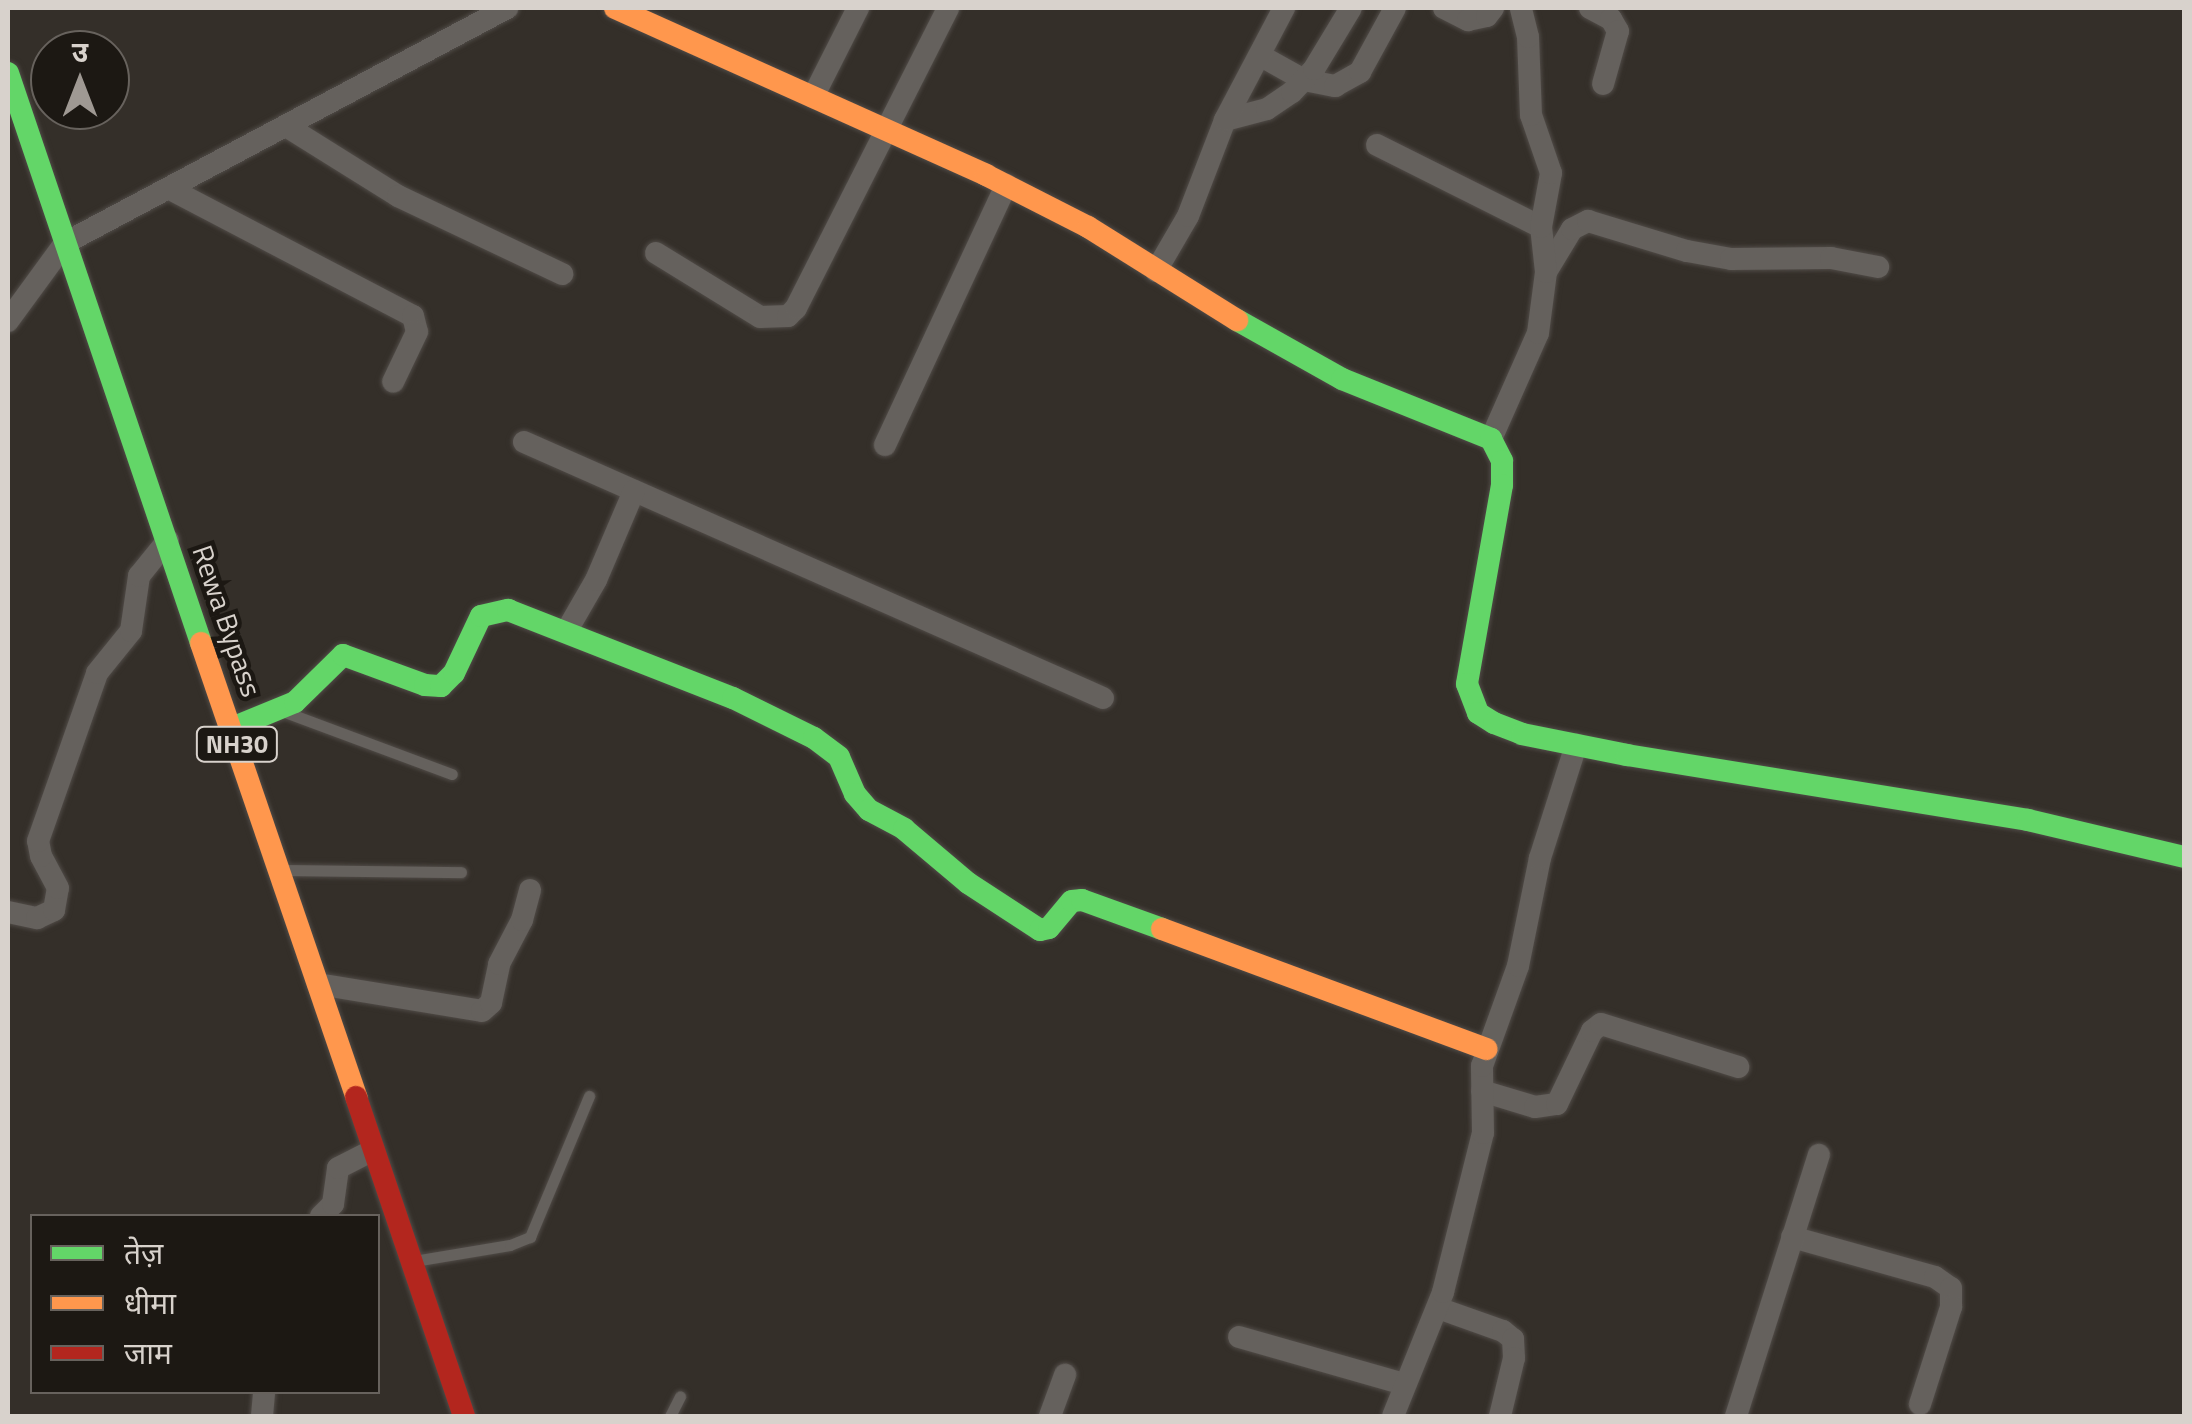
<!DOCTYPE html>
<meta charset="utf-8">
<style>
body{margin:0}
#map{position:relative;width:2192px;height:1424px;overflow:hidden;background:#342f29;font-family:"Titillium Web","Noto Sans Devanagari",sans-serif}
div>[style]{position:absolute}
.roads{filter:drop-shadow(0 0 2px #504b47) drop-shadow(0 0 2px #504b47)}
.lane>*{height:11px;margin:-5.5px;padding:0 5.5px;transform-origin:5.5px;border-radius:5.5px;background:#65615d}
.street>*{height:22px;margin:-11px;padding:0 11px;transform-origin:11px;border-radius:11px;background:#65615d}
.fast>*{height:22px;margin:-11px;padding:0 11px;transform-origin:11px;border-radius:11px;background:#63d668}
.slow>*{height:22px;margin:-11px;padding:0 11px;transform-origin:11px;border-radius:11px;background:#ff974d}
.jam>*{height:22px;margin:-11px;padding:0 11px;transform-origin:11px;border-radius:11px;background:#b3261e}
span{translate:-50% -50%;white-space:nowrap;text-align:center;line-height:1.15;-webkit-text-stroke:9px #1c1813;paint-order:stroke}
.shield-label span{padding:2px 8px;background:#1c1813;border:2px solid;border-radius:8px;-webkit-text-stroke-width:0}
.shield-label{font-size:25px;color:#d8d2cc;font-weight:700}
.street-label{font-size:28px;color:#d8d2cc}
.frame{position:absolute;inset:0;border:10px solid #d8d2cc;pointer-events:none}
.legend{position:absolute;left:30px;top:1214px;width:350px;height:180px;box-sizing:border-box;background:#1c1813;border:2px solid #67625d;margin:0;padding:12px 18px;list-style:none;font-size:30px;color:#d8d2cc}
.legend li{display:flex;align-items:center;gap:20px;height:50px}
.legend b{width:50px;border:2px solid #67625d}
.north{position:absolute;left:30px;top:30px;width:100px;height:100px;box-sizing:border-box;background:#1c1813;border:2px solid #67625d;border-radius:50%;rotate:0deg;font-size:28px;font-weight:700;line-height:40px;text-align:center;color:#d8d2cc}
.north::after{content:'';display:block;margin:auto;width:35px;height:45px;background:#9f9993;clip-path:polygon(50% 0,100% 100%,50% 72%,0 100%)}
</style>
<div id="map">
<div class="roads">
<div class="lane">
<div style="left:285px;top:712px;width:178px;rotate:20.4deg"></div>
<div style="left:288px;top:870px;width:173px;rotate:0.7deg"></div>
<div style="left:420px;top:1260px;width:91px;rotate:-9.5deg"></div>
<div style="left:510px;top:1245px;width:22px;rotate:-22deg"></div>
<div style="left:530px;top:1237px;width:153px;rotate:-67.3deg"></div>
<div style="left:670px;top:1416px;width:22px;rotate:-63deg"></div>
</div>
<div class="street">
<div style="left:1444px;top:8px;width:27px;rotate:27deg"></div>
<div style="left:1468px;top:20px;width:19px;rotate:-12deg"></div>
<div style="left:1487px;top:16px;width:10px;rotate:-53deg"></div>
<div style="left:1590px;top:8px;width:24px;rotate:28deg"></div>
<div style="left:1611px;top:19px;width:14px;rotate:60deg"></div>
<div style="left:1618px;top:31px;width:55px;rotate:105.8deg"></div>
<div style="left:1261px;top:56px;width:49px;rotate:29.2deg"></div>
<div style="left:1304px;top:80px;width:32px;rotate:11deg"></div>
<div style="left:1335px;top:86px;width:29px;rotate:-29deg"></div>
<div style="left:1360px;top:72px;width:73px;rotate:-61.3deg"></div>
<div style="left:813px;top:97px;width:100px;rotate:-63.2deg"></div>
<div style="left:1225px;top:120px;width:43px;rotate:-14.7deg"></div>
<div style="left:1267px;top:109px;width:30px;rotate:-34deg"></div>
<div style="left:1292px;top:92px;width:32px;rotate:-46deg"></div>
<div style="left:1314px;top:69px;width:71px;rotate:-58.8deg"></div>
<div style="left:286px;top:126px;width:132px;rotate:32deg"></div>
<div style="left:398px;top:196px;width:182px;rotate:25.4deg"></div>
<div style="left:1377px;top:145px;width:183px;rotate:26.6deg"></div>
<div style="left:170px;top:189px;width:274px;rotate:27.6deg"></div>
<div style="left:413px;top:316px;width:16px;rotate:76deg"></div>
<div style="left:417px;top:332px;width:55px;rotate:115.6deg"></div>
<div style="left:656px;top:253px;width:122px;rotate:31.6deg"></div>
<div style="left:760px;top:317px;width:28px;rotate:-2deg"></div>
<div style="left:788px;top:316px;width:11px;rotate:-45deg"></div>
<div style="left:796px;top:308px;width:336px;rotate:-63.1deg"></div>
<div style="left:1156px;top:271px;width:64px;rotate:-59.8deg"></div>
<div style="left:1188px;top:216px;width:103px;rotate:-68.9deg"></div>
<div style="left:1225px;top:120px;width:127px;rotate:-62.2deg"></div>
<div style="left:1546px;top:272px;width:50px;rotate:-58.8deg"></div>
<div style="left:1572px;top:229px;width:18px;rotate:-27deg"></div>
<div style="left:1588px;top:221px;width:103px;rotate:16.9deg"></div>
<div style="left:1687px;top:251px;width:45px;rotate:10.3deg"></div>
<div style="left:1731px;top:259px;width:100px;rotate:-0.6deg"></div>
<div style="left:1831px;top:258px;width:48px;rotate:10.8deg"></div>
<div style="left:8px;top:321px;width:97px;rotate:-53.8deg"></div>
<div style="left:65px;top:243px;width:501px;rotate:-28deg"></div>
<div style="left:1491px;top:439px;width:116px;rotate:-66.1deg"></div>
<div style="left:1538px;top:333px;width:62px;rotate:-82.5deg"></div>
<div style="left:1546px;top:272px;width:45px;rotate:-96.3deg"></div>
<div style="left:1541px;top:227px;width:55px;rotate:-79.5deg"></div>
<div style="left:1551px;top:173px;width:61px;rotate:-109deg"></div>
<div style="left:1531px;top:115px;width:78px;rotate:-92.2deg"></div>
<div style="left:1528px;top:37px;width:30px;rotate:-104deg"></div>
<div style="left:524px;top:442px;width:633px;rotate:23.85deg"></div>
<div style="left:885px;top:445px;width:287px;rotate:-65deg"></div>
<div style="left:566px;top:632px;width:60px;rotate:-60deg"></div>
<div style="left:596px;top:580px;width:97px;rotate:-66.9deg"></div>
<div style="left:8px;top:912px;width:30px;rotate:12deg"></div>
<div style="left:37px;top:918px;width:19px;rotate:-25deg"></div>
<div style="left:54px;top:910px;width:22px;rotate:-80deg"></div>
<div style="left:58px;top:888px;width:36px;rotate:-118deg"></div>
<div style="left:41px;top:856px;width:15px;rotate:-101deg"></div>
<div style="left:38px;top:841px;width:178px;rotate:-70.6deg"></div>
<div style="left:97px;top:673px;width:54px;rotate:-51deg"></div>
<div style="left:131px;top:631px;width:56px;rotate:-81.7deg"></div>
<div style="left:139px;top:576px;width:46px;rotate:-51.1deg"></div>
<div style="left:318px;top:984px;width:166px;rotate:9.3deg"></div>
<div style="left:482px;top:1011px;width:12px;rotate:-42deg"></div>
<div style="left:491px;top:1003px;width:40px;rotate:-78deg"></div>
<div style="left:499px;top:964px;width:50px;rotate:-62.4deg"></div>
<div style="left:522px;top:920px;width:31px;rotate:-75deg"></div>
<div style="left:1482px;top:1091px;width:55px;rotate:16.8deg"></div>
<div style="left:1535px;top:1107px;width:22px;rotate:-8deg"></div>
<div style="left:1557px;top:1104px;width:81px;rotate:-64.4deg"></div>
<div style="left:1592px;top:1031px;width:11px;rotate:-38deg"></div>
<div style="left:1601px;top:1024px;width:144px;rotate:17.4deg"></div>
<div style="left:321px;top:1216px;width:17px;rotate:-45deg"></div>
<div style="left:333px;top:1204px;width:36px;rotate:-82deg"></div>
<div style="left:338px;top:1168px;width:38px;rotate:-27deg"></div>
<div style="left:1792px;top:1237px;width:148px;rotate:15.6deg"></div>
<div style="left:1935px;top:1277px;width:19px;rotate:35deg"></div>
<div style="left:1951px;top:1288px;width:19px;rotate:90deg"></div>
<div style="left:1951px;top:1307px;width:102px;rotate:107.7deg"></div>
<div style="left:1438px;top:1308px;width:69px;rotate:19.5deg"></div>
<div style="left:1503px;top:1331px;width:13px;rotate:39deg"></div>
<div style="left:1513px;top:1339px;width:19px;rotate:87deg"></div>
<div style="left:1514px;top:1358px;width:60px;rotate:103.6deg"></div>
<div style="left:1239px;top:1337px;width:172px;rotate:15.9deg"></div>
<div style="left:262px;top:1416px;width:24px;rotate:-85deg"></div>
<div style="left:1050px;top:1416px;width:44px;rotate:-69.9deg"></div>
<div style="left:1393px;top:1416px;width:134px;rotate:-68deg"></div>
<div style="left:1443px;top:1292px;width:164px;rotate:-75.9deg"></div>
<div style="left:1483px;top:1133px;width:67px;rotate:-90.9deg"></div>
<div style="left:1482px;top:1066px;width:106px;rotate:-70.2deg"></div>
<div style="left:1518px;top:966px;width:110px;rotate:-78.5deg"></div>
<div style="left:1540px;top:858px;width:119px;rotate:-72.3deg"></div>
<div style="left:1736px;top:1416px;width:274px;rotate:-72.4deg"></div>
</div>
<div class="fast">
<div style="left:8px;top:73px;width:602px;rotate:71.29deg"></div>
<div style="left:1237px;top:320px;width:120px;rotate:29.3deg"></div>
<div style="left:1342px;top:379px;width:161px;rotate:21.9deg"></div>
<div style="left:1491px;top:439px;width:25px;rotate:63deg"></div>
<div style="left:1502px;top:461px;width:24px;rotate:90deg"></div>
<div style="left:1502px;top:485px;width:202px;rotate:100deg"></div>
<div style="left:1467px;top:684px;width:31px;rotate:69deg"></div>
<div style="left:1478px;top:713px;width:19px;rotate:32deg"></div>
<div style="left:1494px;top:723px;width:30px;rotate:21deg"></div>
<div style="left:1522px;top:734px;width:107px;rotate:11.3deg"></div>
<div style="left:1627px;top:755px;width:406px;rotate:9.2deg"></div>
<div style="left:2028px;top:820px;width:160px;rotate:13.3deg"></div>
<div style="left:232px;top:728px;width:68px;rotate:-22.4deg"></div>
<div style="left:295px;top:702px;width:67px;rotate:-44.4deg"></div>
<div style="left:343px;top:655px;width:87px;rotate:20.1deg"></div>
<div style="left:425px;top:685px;width:16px;rotate:4deg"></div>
<div style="left:441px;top:686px;width:18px;rotate:-45deg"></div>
<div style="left:454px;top:673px;width:63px;rotate:-64.7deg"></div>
<div style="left:481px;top:616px;width:28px;rotate:-13deg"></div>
<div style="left:508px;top:610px;width:242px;rotate:21.4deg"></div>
<div style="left:733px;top:698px;width:90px;rotate:26.3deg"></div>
<div style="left:814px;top:738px;width:31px;rotate:37deg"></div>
<div style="left:839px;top:757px;width:40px;rotate:66.6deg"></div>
<div style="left:855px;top:794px;width:21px;rotate:49deg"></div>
<div style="left:869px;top:810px;width:40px;rotate:28deg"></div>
<div style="left:904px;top:829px;width:84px;rotate:40.2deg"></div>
<div style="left:968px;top:883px;width:86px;rotate:33.1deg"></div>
<div style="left:1040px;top:930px;width:9px;rotate:-13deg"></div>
<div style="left:1049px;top:928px;width:35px;rotate:-50deg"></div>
<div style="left:1072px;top:901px;width:10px;rotate:-6deg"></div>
<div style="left:1082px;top:900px;width:85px;rotate:19.9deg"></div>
</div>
<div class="slow">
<div style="left:615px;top:8px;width:407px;rotate:24.2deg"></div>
<div style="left:986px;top:175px;width:114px;rotate:27deg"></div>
<div style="left:1088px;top:227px;width:176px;rotate:32deg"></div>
<div style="left:201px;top:643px;width:480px;rotate:71.1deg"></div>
<div style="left:1162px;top:929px;width:346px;rotate:20.3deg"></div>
</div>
<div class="jam">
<div style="left:356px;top:1097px;width:337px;rotate:71.3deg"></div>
</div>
</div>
<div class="shield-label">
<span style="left:237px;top:744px">NH30</span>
</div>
<div class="street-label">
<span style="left:227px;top:621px;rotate:71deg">Rewa Bypass</span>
</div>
<div class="frame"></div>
<ul class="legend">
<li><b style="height:12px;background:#63d668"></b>तेज़</li>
<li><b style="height:12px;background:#ff974d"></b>धीमा</li>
<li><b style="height:12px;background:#b3261e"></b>जाम</li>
</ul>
<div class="north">उ</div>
</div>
